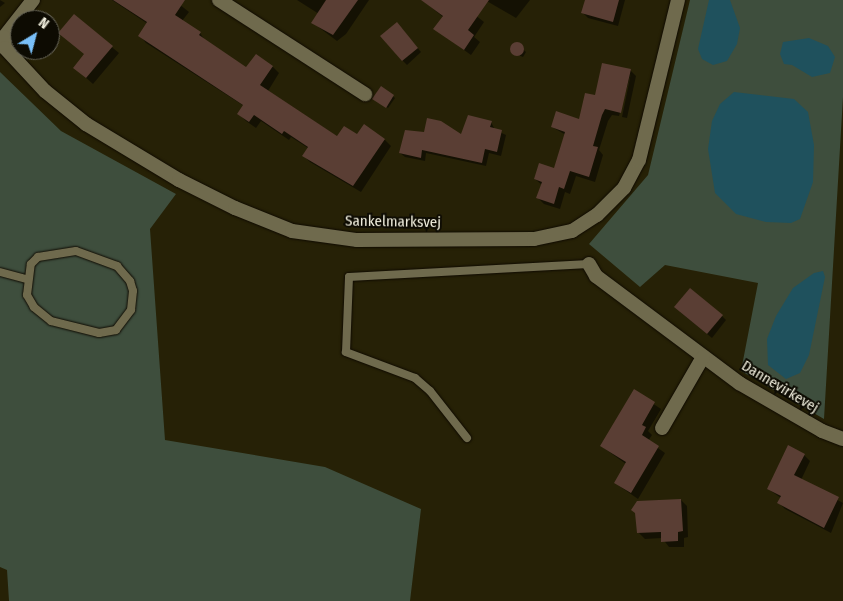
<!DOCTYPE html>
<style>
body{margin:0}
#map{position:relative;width:843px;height:601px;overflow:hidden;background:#262106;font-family:"Fira Sans Condensed",sans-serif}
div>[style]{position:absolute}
.green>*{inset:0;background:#3e4e3d}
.water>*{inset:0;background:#1f515d}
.shadow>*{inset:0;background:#0007}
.building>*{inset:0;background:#5a3e34}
.round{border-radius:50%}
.roads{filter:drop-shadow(0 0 1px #0f0a00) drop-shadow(0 0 1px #0f0a00)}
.service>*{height:8px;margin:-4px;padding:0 4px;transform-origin:4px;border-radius:4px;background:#6f6a4d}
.minor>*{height:14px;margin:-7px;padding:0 7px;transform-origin:7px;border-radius:7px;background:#6f6a4d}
span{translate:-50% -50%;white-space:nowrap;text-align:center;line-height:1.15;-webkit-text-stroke:4px #0d0b02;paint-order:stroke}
.street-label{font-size:15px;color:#f2f0df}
.north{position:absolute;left:10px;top:10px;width:50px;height:50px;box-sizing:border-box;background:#0d0b02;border:1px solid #69675a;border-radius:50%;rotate:37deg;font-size:14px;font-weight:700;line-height:20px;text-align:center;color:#f2f0df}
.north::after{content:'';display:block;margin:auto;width:18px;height:22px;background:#79bff8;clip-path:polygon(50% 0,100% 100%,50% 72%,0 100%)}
</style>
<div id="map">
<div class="green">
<div style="clip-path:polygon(690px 0,843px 0,843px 97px,824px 419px,741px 371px,758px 283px,665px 265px,640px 287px,589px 244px,648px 175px)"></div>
<div style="clip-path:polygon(0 72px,61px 131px,176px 194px,150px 229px,165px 440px,325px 467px,421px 509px,410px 601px,9px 601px,7px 570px,0 567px)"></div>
</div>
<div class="water">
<div style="clip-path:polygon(709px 0,730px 0,740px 28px,737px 44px,727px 61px,713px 65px,702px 59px,698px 49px)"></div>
<div style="clip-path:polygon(809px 38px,828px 46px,835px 57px,830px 73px,812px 77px,792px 65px,784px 64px,780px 54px,783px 42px)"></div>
<div style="clip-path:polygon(734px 92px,794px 99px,808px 112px,814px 145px,813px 182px,800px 219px,791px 223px,766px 222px,736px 214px,715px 193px,708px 149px,712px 121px,720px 104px)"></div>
<div style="clip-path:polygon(823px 271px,825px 277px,809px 355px,800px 373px,786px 379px,768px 365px,767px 339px,776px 316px,793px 288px,814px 273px)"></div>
</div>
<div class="shadow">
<div style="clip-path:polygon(0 0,5px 3px,0 7px)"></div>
<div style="clip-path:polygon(112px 0,174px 0,189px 12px,182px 21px,200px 33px,206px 42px,247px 69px,273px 67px,279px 73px,268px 91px,338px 137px,385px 140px,391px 146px,361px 192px,310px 162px,303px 155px,308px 148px,291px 137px,289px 140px,261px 121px,256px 128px,246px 121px,239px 114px,244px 106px,146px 43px,140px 36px,148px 24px)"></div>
<div style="clip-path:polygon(297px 0,369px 0,346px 34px,337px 41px,313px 23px,319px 14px)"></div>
<div style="clip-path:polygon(428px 0,456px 0,484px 22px,474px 37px,480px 42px,471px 55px,435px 29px,443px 17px,426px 3px)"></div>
<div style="clip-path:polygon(485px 0,530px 0,516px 18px)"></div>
<div style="clip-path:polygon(586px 0,625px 0,618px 26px,588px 18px,583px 13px)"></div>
<div style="clip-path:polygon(74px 16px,119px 53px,93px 84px,75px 68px,85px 55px)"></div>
<div style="clip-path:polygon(401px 28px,421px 52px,407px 65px,402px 60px)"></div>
<div style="clip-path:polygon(516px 43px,526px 52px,523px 57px,511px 52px)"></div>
<div style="clip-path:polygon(630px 70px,636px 76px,627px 118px,622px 117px,631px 73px,619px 116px,612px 115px,608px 121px,599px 150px,603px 155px,595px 182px,576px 176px,570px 194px,565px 192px,560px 209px,544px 204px,538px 198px,542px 185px,535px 179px,555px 169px,566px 135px,552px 127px,580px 120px,596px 97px)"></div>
<div style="clip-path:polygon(381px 87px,395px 98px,388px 108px,376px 99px)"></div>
<div style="clip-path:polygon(491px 122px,495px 130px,506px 135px,501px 156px,489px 153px,486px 166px,426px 153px,425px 161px,405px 157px,400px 153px,462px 136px)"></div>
<div style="clip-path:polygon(680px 312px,722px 316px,726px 320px,712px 338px)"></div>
<div style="clip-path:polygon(634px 391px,661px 409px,648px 431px,652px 435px,648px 441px,665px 453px,638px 499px,615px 483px,626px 464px,601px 446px)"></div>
<div style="clip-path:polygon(804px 455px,810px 461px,801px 480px,843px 503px,831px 533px,785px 509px,779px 503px,781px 498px,768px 489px)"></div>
<div style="clip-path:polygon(681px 500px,687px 506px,688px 537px,684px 538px,684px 547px,669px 547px,662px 538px,645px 539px,638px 532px)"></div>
</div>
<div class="building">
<div style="clip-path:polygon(113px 0,185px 0,175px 15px,201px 32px,199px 35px,246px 67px,256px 54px,273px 66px,260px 85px,337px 136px,344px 126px,357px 134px,364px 124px,385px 139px,353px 186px,302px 156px,308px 147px,284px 131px,282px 134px,254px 115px,249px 122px,237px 114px,243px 105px,138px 36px,147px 22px)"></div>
<div style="clip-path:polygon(326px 0,358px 0,333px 35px,311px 23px)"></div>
<div style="clip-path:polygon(421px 0,489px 0,468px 30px,474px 35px,464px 50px,433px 29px,443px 16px)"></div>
<div style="clip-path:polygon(585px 0,619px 0,613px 22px,581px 13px)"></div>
<div style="clip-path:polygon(74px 14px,113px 46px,86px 78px,73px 68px,84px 54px,58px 33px)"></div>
<div style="clip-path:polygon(397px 22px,418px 48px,402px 61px,380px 36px)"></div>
<div class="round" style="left:510px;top:42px;width:14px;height:14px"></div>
<div style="clip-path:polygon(602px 63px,631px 69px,621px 113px,605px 109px,602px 115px,593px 146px,598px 147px,589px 177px,570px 171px,564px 189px,559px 187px,554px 204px,536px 198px,542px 182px,534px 179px,539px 163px,554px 168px,565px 132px,551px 127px,556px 111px,579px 119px,585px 93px,595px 95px)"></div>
<div style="clip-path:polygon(381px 86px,394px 95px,386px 108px,372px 99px)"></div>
<div style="clip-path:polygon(468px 115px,492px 121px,490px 127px,502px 130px,497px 152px,485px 149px,482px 163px,422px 150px,421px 158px,399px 153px,405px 130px,424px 132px,427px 118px,441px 121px,461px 134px)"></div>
<div style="clip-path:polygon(690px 288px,723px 315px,707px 334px,674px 307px)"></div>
<div style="clip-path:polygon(634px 389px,655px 402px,642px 425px,646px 427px,642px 435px,659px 446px,631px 493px,614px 483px,626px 462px,600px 446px)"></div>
<div style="clip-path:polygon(788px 445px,805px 454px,794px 475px,839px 497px,824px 528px,777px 503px,781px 496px,767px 489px)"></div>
<div style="clip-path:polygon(681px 499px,683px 531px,678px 532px,678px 541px,661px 542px,661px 532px,637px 533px,635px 513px,631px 510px,637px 501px)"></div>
</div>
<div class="roads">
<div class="service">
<div style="left:76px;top:251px;width:44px;rotate:20.1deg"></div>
<div style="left:117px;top:266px;width:20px;rotate:49deg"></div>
<div style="left:130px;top:281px;width:10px;rotate:73deg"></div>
<div style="left:133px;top:291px;width:19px;rotate:96deg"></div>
<div style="left:131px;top:310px;width:25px;rotate:127deg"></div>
<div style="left:116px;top:330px;width:17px;rotate:170deg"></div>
<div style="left:99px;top:333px;width:49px;rotate:-166deg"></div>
<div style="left:51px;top:321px;width:22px;rotate:-141deg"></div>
<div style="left:34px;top:307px;width:14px;rotate:-120deg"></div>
<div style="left:27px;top:295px;width:31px;rotate:-83deg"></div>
<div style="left:31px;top:264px;width:10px;rotate:-45deg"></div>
<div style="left:38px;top:257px;width:38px;rotate:-9deg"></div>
<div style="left:0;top:272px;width:28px;rotate:15deg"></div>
<div style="left:467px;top:438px;width:60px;rotate:-128.2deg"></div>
<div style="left:430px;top:391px;width:20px;rotate:-139deg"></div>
<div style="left:415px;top:378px;width:74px;rotate:-159.4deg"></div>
<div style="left:346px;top:352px;width:75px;rotate:-87.7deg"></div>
<div style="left:349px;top:277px;width:240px;rotate:-3.1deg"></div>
</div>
<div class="minor">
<div style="left:33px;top:0;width:47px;rotate:128.1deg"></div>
<div style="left:4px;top:37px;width:11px;rotate:85deg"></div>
<div style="left:5px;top:48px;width:59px;rotate:47.1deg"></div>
<div style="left:45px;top:91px;width:53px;rotate:38.8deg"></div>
<div style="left:86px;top:124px;width:109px;rotate:31.1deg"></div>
<div style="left:179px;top:180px;width:63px;rotate:26.6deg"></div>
<div style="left:235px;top:208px;width:61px;rotate:22deg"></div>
<div style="left:292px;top:231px;width:66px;rotate:7.9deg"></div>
<div style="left:357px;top:240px;width:177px;rotate:-0.3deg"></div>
<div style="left:534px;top:239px;width:39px;rotate:-12deg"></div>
<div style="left:572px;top:231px;width:30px;rotate:-33deg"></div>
<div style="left:597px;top:215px;width:38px;rotate:-45deg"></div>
<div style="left:624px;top:188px;width:32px;rotate:-62deg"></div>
<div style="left:639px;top:160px;width:165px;rotate:-76.3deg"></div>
<div style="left:219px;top:0;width:174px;rotate:32.8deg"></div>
<div style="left:589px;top:264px;width:14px;rotate:60deg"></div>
<div style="left:596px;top:276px;width:179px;rotate:36.8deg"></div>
<div style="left:739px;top:383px;width:96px;rotate:30deg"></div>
<div style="left:822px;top:431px;width:22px;rotate:21deg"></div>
<div style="left:662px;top:428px;width:82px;rotate:-60deg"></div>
</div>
</div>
<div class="street-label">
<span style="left:393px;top:222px;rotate:1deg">Sankelmarksvej</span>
<span style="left:780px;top:387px;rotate:31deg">Dannevirkevej</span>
</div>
<div class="north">N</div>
</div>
